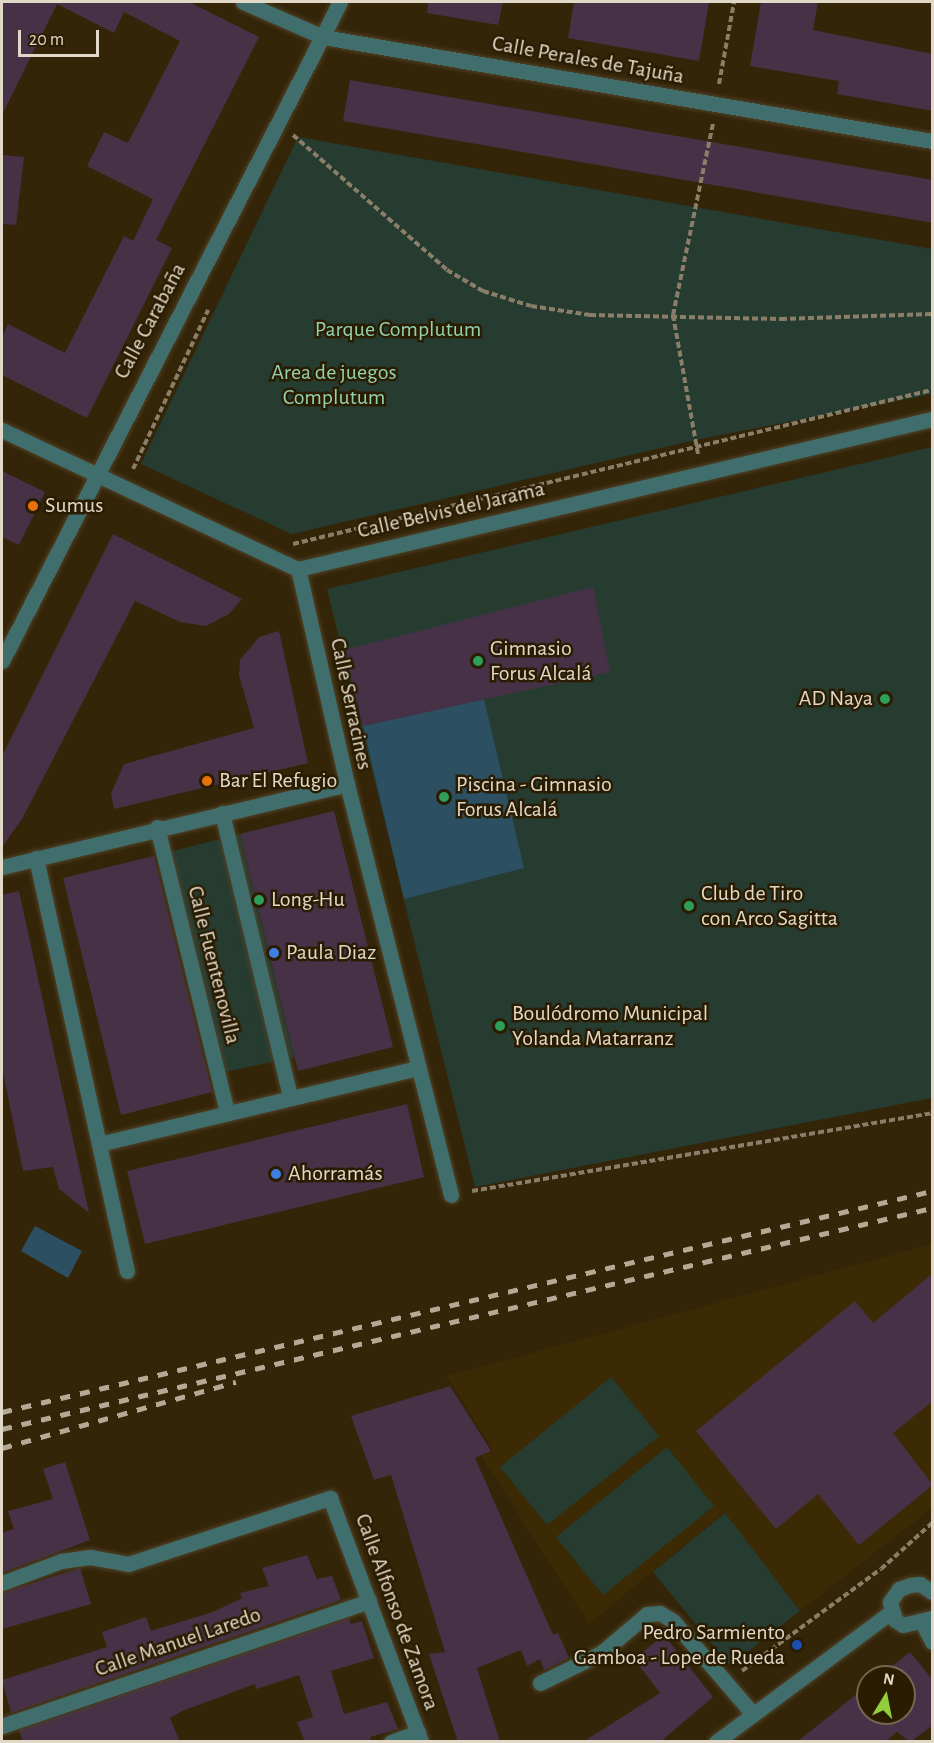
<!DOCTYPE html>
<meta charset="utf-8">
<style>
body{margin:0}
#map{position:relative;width:934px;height:1743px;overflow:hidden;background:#342509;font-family:"Alegreya Sans",sans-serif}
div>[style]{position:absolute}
.built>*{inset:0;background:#3c2a04}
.green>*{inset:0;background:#263c31}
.water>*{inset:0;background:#2c4f62}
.building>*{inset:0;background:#463147}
.path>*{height:4px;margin-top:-2px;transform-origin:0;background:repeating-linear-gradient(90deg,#8a7e68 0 6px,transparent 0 9px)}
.roads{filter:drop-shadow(0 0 2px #504228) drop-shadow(0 0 2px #504228)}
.minor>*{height:15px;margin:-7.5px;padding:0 7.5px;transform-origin:7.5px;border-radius:7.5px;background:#406e6d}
.rail>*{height:4.5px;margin-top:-2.25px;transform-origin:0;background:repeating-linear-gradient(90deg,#b3a995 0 10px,transparent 0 20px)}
.dots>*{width:16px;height:16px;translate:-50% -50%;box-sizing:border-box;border:3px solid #2a1c01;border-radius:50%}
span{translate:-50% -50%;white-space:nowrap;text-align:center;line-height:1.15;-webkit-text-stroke:5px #2a1c01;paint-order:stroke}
.street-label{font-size:22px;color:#e1d8c8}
.park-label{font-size:22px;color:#91d1b0}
.poi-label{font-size:22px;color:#e1d8c8}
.left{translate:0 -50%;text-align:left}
.right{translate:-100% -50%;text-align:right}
.frame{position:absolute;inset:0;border:3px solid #e1d8c8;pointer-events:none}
.north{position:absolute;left:856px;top:1665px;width:60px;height:60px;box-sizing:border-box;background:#2a1c01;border:2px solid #736751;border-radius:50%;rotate:10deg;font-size:16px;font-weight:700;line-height:24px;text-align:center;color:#e1d8c8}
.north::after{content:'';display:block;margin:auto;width:21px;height:27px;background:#92cd3e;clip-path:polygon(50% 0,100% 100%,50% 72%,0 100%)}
.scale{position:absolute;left:18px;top:30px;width:81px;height:27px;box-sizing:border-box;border:3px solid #e1d8c8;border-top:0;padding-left:8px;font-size:18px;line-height:21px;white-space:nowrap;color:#e1d8c8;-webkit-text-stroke:4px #2a1c01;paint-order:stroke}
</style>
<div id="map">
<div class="built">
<div style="clip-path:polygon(932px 1244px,932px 1508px,800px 1611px,724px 1513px,589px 1624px,481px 1456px,493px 1450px,447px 1376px)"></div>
</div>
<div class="green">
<div style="clip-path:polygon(298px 137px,932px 249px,932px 394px,695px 440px,292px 534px,141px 464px)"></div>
<div style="clip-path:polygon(932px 447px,932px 1098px,475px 1187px,327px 589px)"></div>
<div style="clip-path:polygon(240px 834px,295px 1057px,211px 1075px,157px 855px)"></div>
<div style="clip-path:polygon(611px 1377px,659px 1436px,547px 1525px,500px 1467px)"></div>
<div style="clip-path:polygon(667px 1447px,714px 1506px,603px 1595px,556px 1537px)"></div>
<div style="clip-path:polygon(725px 1513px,800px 1611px,730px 1666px,653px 1572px)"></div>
</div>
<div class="water">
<div style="clip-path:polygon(484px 699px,524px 868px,404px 899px,363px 726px)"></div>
<div style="clip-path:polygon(35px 1226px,82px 1251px,68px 1278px,21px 1251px)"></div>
</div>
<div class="building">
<div style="clip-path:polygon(2px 2px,189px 2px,259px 37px,156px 240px,172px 248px,87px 418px,2px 375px,2px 337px,8px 324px,65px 353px,124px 236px,133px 241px,153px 199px,87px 166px,104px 132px,128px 143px,180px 41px,124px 12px,114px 33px,57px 4px,2px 115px)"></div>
<div style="clip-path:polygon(428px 2px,503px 2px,498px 25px,427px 13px)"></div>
<div style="clip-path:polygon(574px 2px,709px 2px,699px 61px,568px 38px)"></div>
<div style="clip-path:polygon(761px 2px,818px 2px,813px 30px,933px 54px,933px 111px,837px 94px,839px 81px,750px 66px)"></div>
<div style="clip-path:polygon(350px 80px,933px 180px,933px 223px,343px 121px)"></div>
<div style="clip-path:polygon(2px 155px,24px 157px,16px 225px,2px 224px)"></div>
<div style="clip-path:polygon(2px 471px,45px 492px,19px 545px,2px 537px)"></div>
<div style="clip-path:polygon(113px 534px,242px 599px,229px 614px,206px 626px,180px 622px,135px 601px,22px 819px,2px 847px,2px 756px)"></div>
<div style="clip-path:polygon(593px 587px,610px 672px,363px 726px,344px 650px)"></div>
<div style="clip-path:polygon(279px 631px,308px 763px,114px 809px,111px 794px,124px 764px,254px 728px,239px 675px,240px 660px,259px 637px)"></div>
<div style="clip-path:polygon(334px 811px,393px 1047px,298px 1071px,240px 834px)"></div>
<div style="clip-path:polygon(154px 856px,212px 1092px,121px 1115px,63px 878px)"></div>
<div style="clip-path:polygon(19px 891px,89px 1213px,59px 1189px,53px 1167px,23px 1171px,2px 1067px,2px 895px)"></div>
<div style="clip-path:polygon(407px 1104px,424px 1177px,145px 1244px,127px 1171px)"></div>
<div style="clip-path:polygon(933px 1273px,933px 1401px,893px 1433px,933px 1485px,859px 1545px,818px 1494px,776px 1529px,696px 1431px,855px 1301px,873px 1323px)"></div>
<div style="clip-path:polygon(450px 1386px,491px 1451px,475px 1458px,553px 1635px,558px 1633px,569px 1658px,544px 1670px,540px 1659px,527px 1666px,521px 1650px,477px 1668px,500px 1742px,458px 1742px,429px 1654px,445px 1652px,391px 1475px,374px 1480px,351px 1416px)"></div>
<div style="clip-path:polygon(65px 1462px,90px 1540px,2px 1573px,2px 1533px,14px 1529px,8px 1511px,53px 1499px,43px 1469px)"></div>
<div style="clip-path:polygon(307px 1555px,317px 1579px,332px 1576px,341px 1600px,11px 1713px,2px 1680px,107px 1647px,102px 1632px,146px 1617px,151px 1631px,213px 1612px,242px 1598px,240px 1593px,269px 1586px,262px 1568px)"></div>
<div style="clip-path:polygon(80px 1568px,91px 1604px,2px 1629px,2px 1593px)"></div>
<div style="clip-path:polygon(349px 1618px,351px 1624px,362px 1621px,374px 1658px,331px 1671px,344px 1714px,387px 1702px,398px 1729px,370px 1737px,371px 1742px,305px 1742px,297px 1722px,313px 1717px,299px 1675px,256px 1689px,255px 1684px,182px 1711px,170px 1718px,180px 1742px,23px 1742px,19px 1730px)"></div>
<div style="clip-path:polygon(664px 1635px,713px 1697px,660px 1742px,583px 1742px,660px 1693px,634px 1659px)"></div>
<div style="clip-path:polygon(910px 1652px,933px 1680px,933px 1725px,910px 1742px,897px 1732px,884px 1742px,797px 1742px,868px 1685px,868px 1713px,904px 1713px,904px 1677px,878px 1677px)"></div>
</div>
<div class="path">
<div style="left:719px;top:84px;width:83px;rotate:-79.6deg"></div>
<div style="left:293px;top:135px;width:205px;rotate:41.2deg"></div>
<div style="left:447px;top:270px;width:42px;rotate:30.3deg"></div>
<div style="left:483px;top:291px;width:50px;rotate:17.4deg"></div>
<div style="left:531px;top:306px;width:60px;rotate:8.7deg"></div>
<div style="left:590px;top:315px;width:191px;rotate:1.2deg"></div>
<div style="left:781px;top:319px;width:151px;rotate:-1.9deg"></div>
<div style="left:698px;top:454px;width:141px;rotate:-100.2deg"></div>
<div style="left:673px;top:315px;width:196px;rotate:-78.2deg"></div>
<div style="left:133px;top:469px;width:176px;rotate:-64.7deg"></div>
<div style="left:293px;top:544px;width:657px;rotate:-13.55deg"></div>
<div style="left:472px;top:1191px;width:467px;rotate:-9.6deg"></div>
<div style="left:742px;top:1671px;width:172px;rotate:-36.3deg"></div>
<div style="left:881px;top:1569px;width:69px;rotate:-42deg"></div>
</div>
<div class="roads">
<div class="minor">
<div style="left:243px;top:2px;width:87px;rotate:23.6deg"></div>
<div style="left:323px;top:37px;width:618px;rotate:9.69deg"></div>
<div style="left:2px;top:430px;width:327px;rotate:25.2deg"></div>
<div style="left:298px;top:569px;width:652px;rotate:-13.31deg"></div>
<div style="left:2px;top:661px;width:741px;rotate:-62.85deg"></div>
<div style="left:347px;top:784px;width:424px;rotate:75.8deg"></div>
<div style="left:222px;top:813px;width:292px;rotate:76.5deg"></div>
<div style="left:157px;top:827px;width:294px;rotate:76.2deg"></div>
<div style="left:36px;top:858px;width:423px;rotate:77.6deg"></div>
<div style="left:2px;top:867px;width:355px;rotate:-13.5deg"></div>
<div style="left:347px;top:784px;width:221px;rotate:-102.8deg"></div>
<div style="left:103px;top:1143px;width:323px;rotate:-13.4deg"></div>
<div style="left:2px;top:1583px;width:63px;rotate:-20.4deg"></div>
<div style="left:61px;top:1561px;width:29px;rotate:-8deg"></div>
<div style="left:90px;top:1557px;width:39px;rotate:10deg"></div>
<div style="left:128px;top:1564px;width:213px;rotate:-18.1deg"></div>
<div style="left:330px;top:1498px;width:260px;rotate:69.5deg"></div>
<div style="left:932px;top:1592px;width:14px;rotate:-146deg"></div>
<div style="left:920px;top:1584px;width:10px;rotate:174deg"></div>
<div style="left:910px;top:1585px;width:12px;rotate:160deg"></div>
<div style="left:899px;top:1589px;width:16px;rotate:125deg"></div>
<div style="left:890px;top:1602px;width:19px;rotate:74deg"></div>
<div style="left:895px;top:1620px;width:9px;rotate:32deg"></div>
<div style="left:903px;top:1625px;width:30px;rotate:-14deg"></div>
<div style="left:923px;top:1624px;width:20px;rotate:63deg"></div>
<div style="left:540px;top:1683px;width:68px;rotate:-26.2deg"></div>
<div style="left:601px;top:1653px;width:60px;rotate:-40.3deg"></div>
<div style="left:647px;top:1614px;width:13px;rotate:-4deg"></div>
<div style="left:660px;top:1613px;width:15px;rotate:32deg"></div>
<div style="left:673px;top:1621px;width:123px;rotate:49.3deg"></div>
<div style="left:2px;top:1726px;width:388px;rotate:-18.8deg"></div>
<div style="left:391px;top:1742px;width:29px;rotate:-20deg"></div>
<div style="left:716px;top:1742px;width:218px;rotate:-36.6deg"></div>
</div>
</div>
<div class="rail">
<div style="left:2px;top:1412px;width:956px;rotate:-13.37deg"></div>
<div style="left:2px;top:1429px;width:956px;rotate:-13.37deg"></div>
<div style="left:2px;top:1448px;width:243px;rotate:-15.8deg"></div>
</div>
<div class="dots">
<div style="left:33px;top:506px;background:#e8710a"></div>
<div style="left:478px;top:661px;background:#2e9e5b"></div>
<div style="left:885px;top:699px;background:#2e9e5b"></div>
<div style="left:207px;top:781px;background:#e8710a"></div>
<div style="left:444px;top:797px;background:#2e9e5b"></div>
<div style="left:259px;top:900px;background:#2e9e5b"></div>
<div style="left:689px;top:906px;background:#2e9e5b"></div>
<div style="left:274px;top:953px;background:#3f7fe0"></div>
<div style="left:500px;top:1026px;background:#2e9e5b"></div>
<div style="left:276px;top:1174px;background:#3f7fe0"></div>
<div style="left:797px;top:1645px;background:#1a4fb4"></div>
</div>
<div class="street-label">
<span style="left:588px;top:60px;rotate:10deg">Calle Perales de Tajuña</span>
<span style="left:150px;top:321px;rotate:-62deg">Calle Carabaña</span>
<span style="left:451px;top:510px;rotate:-13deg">Calle Belvis del Jarama</span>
<span style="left:351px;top:704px;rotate:78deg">Calle Serracines</span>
<span style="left:214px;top:965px;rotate:76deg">Calle Fuentenovilla</span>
<span style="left:397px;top:1612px;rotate:70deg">Calle Alfonso de Zamora</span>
<span style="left:178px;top:1642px;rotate:-19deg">Calle Manuel Laredo</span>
</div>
<div class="park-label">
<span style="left:398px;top:330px">Parque Complutum</span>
<span style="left:334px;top:385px">Area de juegos<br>Complutum</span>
</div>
<div class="poi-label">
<span class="left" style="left:45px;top:506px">Sumus</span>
<span class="left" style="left:490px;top:661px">Gimnasio<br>Forus Alcalá</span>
<span class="right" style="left:873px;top:699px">AD Naya</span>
<span class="left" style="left:219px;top:781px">Bar El Refugio</span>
<span class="left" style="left:456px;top:797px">Piscina - Gimnasio<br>Forus Alcalá</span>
<span class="left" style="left:701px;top:906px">Club de Tiro<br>con Arco Sagitta</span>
<span class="left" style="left:271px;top:900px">Long-Hu</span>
<span class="left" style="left:286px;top:953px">Paula Diaz</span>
<span class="left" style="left:512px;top:1026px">Boulódromo Municipal<br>Yolanda Matarranz</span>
<span class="left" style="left:288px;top:1174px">Ahorramás</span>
<span class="right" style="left:785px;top:1645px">Pedro Sarmiento<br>Gamboa - Lope de Rueda</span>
</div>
<div class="frame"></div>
<div class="north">N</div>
<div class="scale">20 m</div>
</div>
